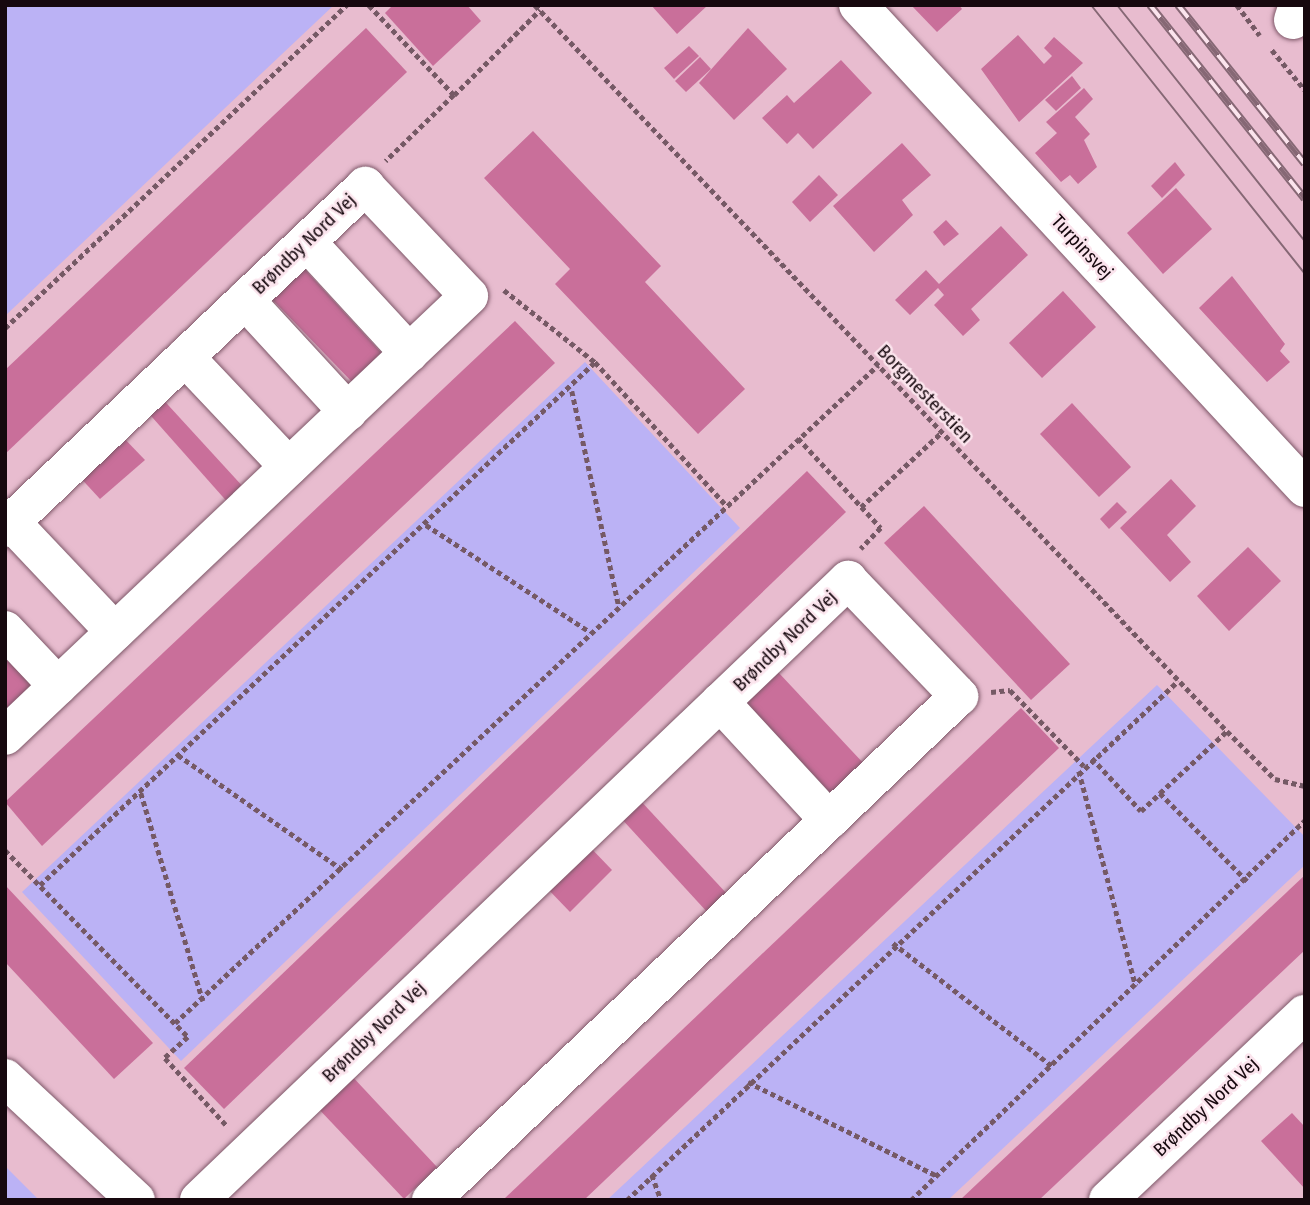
<!DOCTYPE html>
<meta charset="utf-8">
<style>
body{margin:0}
#map{position:relative;width:1310px;height:1205px;overflow:hidden;background:#e8bccf;font-family:"Fira Sans Condensed",sans-serif}
div>[style]{position:absolute}
.green>*{inset:0;background:#bbb2f5}
.building>*{inset:0;background:#c96f9a}
.path>*{height:4.5px;margin-top:-2.25px;transform-origin:0;background:repeating-linear-gradient(90deg,#755965 0 5px,transparent 0 8.5px)}
.roads{filter:drop-shadow(0 0 2px #7e5869) drop-shadow(0 0 2px #7e5869)}
.minor>*{height:38px;margin:-19px;padding:0 19px;transform-origin:19px;border-radius:19px;background:#fff}
.tram>*{height:2px;margin:-1px;padding:0 1px;transform-origin:1px;border-radius:1px;background:#866875}
.rail>*{height:8px;margin-top:-4px;transform-origin:0;background:repeating-linear-gradient(90deg,#fbe4ed 0 16px,#866875 0 32px);box-sizing:border-box;border-block:2px solid #866875}
span{translate:-50% -50%;white-space:nowrap;text-align:center;line-height:1.15;-webkit-text-stroke:5px #fbe4ed;paint-order:stroke}
.street-label{font-size:19px;color:#16080e}
.frame{position:absolute;inset:0;border:7px solid #16080e;pointer-events:none}
</style>
<div id="map">
<div class="green">
<div style="clip-path:polygon(5px 5px,334px 5px,5px 316px)"></div>
<div style="clip-path:polygon(585px 362px,740px 528px,181px 1061px,22px 892px)"></div>
<div style="clip-path:polygon(1157px 685px,1305px 837px,1305px 865px,948px 1200px,607px 1200px)"></div>
<div style="clip-path:polygon(5px 1166px,39px 1200px,5px 1200px)"></div>
</div>
<div class="building">
<div style="clip-path:polygon(393px 5px,467px 5px,481px 21px,433px 66px,385px 13px)"></div>
<div style="clip-path:polygon(651px 5px,708px 5px,677px 34px)"></div>
<div style="clip-path:polygon(911px 5px,959px 5px,962px 9px,937px 32px)"></div>
<div style="clip-path:polygon(366px 28px,407px 72px,5px 454px,5px 370px)"></div>
<div style="clip-path:polygon(748px 28px,787px 69px,734px 120px,699px 83px)"></div>
<div style="clip-path:polygon(1018px 35px,1044px 64px,1052px 56px,1044px 48px,1054px 37px,1083px 63px,1019px 122px,981px 69px)"></div>
<div style="clip-path:polygon(689px 46px,699px 56px,674px 79px,664px 68px)"></div>
<div style="clip-path:polygon(700px 57px,711px 69px,686px 92px,675px 81px)"></div>
<div style="clip-path:polygon(841px 60px,872px 93px,813px 149px,798px 133px,787px 144px,762px 118px,787px 95px,794px 103px)"></div>
<div style="clip-path:polygon(1072px 76px,1081px 88px,1056px 111px,1045px 100px)"></div>
<div style="clip-path:polygon(1084px 88px,1093px 99px,1075px 117px,1090px 134px,1084px 140px,1097px 167px,1078px 184px,1070px 175px,1061px 182px,1035px 153px,1057px 133px,1046px 122px)"></div>
<div style="clip-path:polygon(533px 131px,661px 266px,645px 282px,745px 389px,698px 434px,555px 284px,570px 269px,484px 178px)"></div>
<div style="clip-path:polygon(902px 143px,931px 175px,902px 200px,913px 215px,874px 252px,833px 206px)"></div>
<div style="clip-path:polygon(1175px 162px,1185px 175px,1162px 198px,1151px 186px)"></div>
<div style="clip-path:polygon(819px 175px,838px 195px,810px 222px,792px 202px)"></div>
<div style="clip-path:polygon(1176px 188px,1212px 229px,1163px 274px,1127px 233px)"></div>
<div style="clip-path:polygon(946px 220px,959px 234px,944px 246px,933px 232px)"></div>
<div style="clip-path:polygon(1001px 226px,1028px 255px,971px 309px,980px 320px,963px 336px,934px 305px,944px 295px,938px 288px,910px 315px,895px 300px,926px 270px,939px 284px)"></div>
<div style="clip-path:polygon(299px 263px,387px 359px,356px 386px,268px 295px)"></div>
<div style="clip-path:polygon(1232px 276px,1285px 344px,1280px 351px,1290px 362px,1267px 382px,1199px 308px)"></div>
<div style="clip-path:polygon(1063px 291px,1096px 327px,1042px 378px,1009px 343px)"></div>
<div style="clip-path:polygon(515px 321px,555px 363px,42px 846px,5px 802px)"></div>
<div style="clip-path:polygon(158px 394px,246px 490px,230px 505px,144px 408px)"></div>
<div style="clip-path:polygon(1072px 403px,1131px 467px,1099px 497px,1040px 434px)"></div>
<div style="clip-path:polygon(118px 432px,145px 460px,100px 499px,76px 473px)"></div>
<div style="clip-path:polygon(807px 471px,846px 512px,224px 1109px,184px 1068px)"></div>
<div style="clip-path:polygon(1171px 479px,1196px 506px,1167px 535px,1191px 562px,1170px 582px,1120px 528px)"></div>
<div style="clip-path:polygon(1117px 502px,1127px 512px,1109px 529px,1100px 519px)"></div>
<div style="clip-path:polygon(924px 506px,1070px 664px,1031px 700px,884px 543px)"></div>
<div style="clip-path:polygon(1248px 547px,1281px 581px,1229px 631px,1197px 596px)"></div>
<div style="clip-path:polygon(5px 654px,38px 688px,5px 719px)"></div>
<div style="clip-path:polygon(778px 672px,866px 766px,833px 796px,746px 702px)"></div>
<div style="clip-path:polygon(1021px 708px,1059px 748px,584px 1200px,503px 1200px)"></div>
<div style="clip-path:polygon(638px 798px,728px 895px,708px 913px,619px 816px)"></div>
<div style="clip-path:polygon(587px 844px,612px 870px,570px 912px,544px 885px)"></div>
<div style="clip-path:polygon(1305px 875px,1305px 950px,1039px 1200px,960px 1200px)"></div>
<div style="clip-path:polygon(5px 885px,153px 1043px,114px 1079px,5px 962px)"></div>
<div style="clip-path:polygon(349px 1073px,437px 1167px,404px 1199px,315px 1105px)"></div>
<div style="clip-path:polygon(1292px 1113px,1305px 1127px,1305px 1189px,1261px 1141px)"></div>
</div>
<div class="path">
<div style="left:369px;top:5px;width:124px;rotate:46.6deg"></div>
<div style="left:454px;top:95px;width:95px;rotate:135.9deg"></div>
<div style="left:535px;top:5px;width:1003px;rotate:46.37deg"></div>
<div style="left:1227px;top:731px;width:68px;rotate:45deg"></div>
<div style="left:1275px;top:779px;width:31px;rotate:13deg"></div>
<div style="left:1237px;top:5px;width:38px;rotate:53deg"></div>
<div style="left:1272px;top:50px;width:52px;rotate:50.5deg"></div>
<div style="left:454px;top:95px;width:121px;rotate:-44.7deg"></div>
<div style="left:504px;top:290px;width:116px;rotate:38.4deg"></div>
<div style="left:595px;top:362px;width:194px;rotate:47.5deg"></div>
<div style="left:5px;top:328px;width:470px;rotate:-43.4deg"></div>
<div style="left:572px;top:391px;width:220px;rotate:77.7deg"></div>
<div style="left:798px;top:438px;width:122px;rotate:47.3deg"></div>
<div style="left:881px;top:528px;width:29px;rotate:134deg"></div>
<div style="left:861px;top:507px;width:110px;rotate:-42.8deg"></div>
<div style="left:426px;top:525px;width:196px;rotate:33.1deg"></div>
<div style="left:991px;top:692px;width:19px;rotate:-6deg"></div>
<div style="left:1010px;top:690px;width:106px;rotate:45.8deg"></div>
<div style="left:178px;top:755px;width:203px;rotate:34.9deg"></div>
<div style="left:1092px;top:758px;width:72px;rotate:47.2deg"></div>
<div style="left:1141px;top:811px;width:26px;rotate:-43deg"></div>
<div style="left:1160px;top:793px;width:124px;rotate:45.3deg"></div>
<div style="left:1079px;top:771px;width:222px;rotate:75.2deg"></div>
<div style="left:141px;top:793px;width:217px;rotate:73.4deg"></div>
<div style="left:1160px;top:793px;width:91px;rotate:-42.8deg"></div>
<div style="left:5px;top:850px;width:262px;rotate:45.6deg"></div>
<div style="left:188px;top:1037px;width:31px;rotate:138deg"></div>
<div style="left:165px;top:1058px;width:93px;rotate:47.6deg"></div>
<div style="left:40px;top:885px;width:763px;rotate:-43.3deg"></div>
<div style="left:893px;top:943px;width:201px;rotate:37.7deg"></div>
<div style="left:175px;top:1023px;width:963px;rotate:-43.11deg"></div>
<div style="left:748px;top:1082px;width:211px;rotate:26.4deg"></div>
<div style="left:652px;top:1175px;width:27px;rotate:70deg"></div>
<div style="left:627px;top:1200px;width:757px;rotate:-43.29deg"></div>
<div style="left:911px;top:1200px;width:547px;rotate:-43.96deg"></div>
</div>
<div class="roads">
<div class="minor">
<div style="left:858px;top:5px;width:658px;rotate:47.22deg"></div>
<div style="left:1293px;top:20px;width:16px;rotate:-72deg"></div>
<div style="left:307px;top:242px;width:151px;rotate:47.4deg"></div>
<div style="left:245px;top:300px;width:152px;rotate:47.4deg"></div>
<div style="left:185px;top:357px;width:151px;rotate:46.6deg"></div>
<div style="left:11px;top:522px;width:151px;rotate:46.6deg"></div>
<div style="left:5px;top:528px;width:497px;rotate:-43.5deg"></div>
<div style="left:365px;top:186px;width:151px;rotate:46.6deg"></div>
<div style="left:469px;top:296px;width:639px;rotate:136.52deg"></div>
<div style="left:5px;top:630px;width:77px;rotate:46.6deg"></div>
<div style="left:720px;top:702px;width:161px;rotate:47.3deg"></div>
<div style="left:5px;top:1078px;width:179px;rotate:43deg"></div>
<div style="left:199px;top:1200px;width:898px;rotate:-43.69deg"></div>
<div style="left:848px;top:580px;width:161px;rotate:46.3deg"></div>
<div style="left:959px;top:696px;width:730px;rotate:136.33deg"></div>
<div style="left:1108px;top:1200px;width:271px;rotate:-43.4deg"></div>
</div>
</div>
<div class="tram">
<div style="left:1091px;top:5px;width:344px;rotate:51.5deg"></div>
<div style="left:1117px;top:5px;width:302px;rotate:51.5deg"></div>
</div>
<div class="rail">
<div style="left:1150px;top:5px;width:248px;rotate:51.4deg"></div>
<div style="left:1178px;top:5px;width:203px;rotate:51.4deg"></div>
</div>
<div class="street-label">
<span style="left:304px;top:244px;rotate:-44deg">Brøndby Nord Vej</span>
<span style="left:1082px;top:247px;rotate:47deg">Turpinsvej</span>
<span style="left:925px;top:394px;rotate:46deg">Borgmesterstien</span>
<span style="left:785px;top:641px;rotate:-44deg">Brøndby Nord Vej</span>
<span style="left:374px;top:1032px;rotate:-44deg">Brøndby Nord Vej</span>
<span style="left:1206px;top:1107px;rotate:-43deg">Brøndby Nord Vej</span>
</div>
<div class="frame"></div>
</div>
